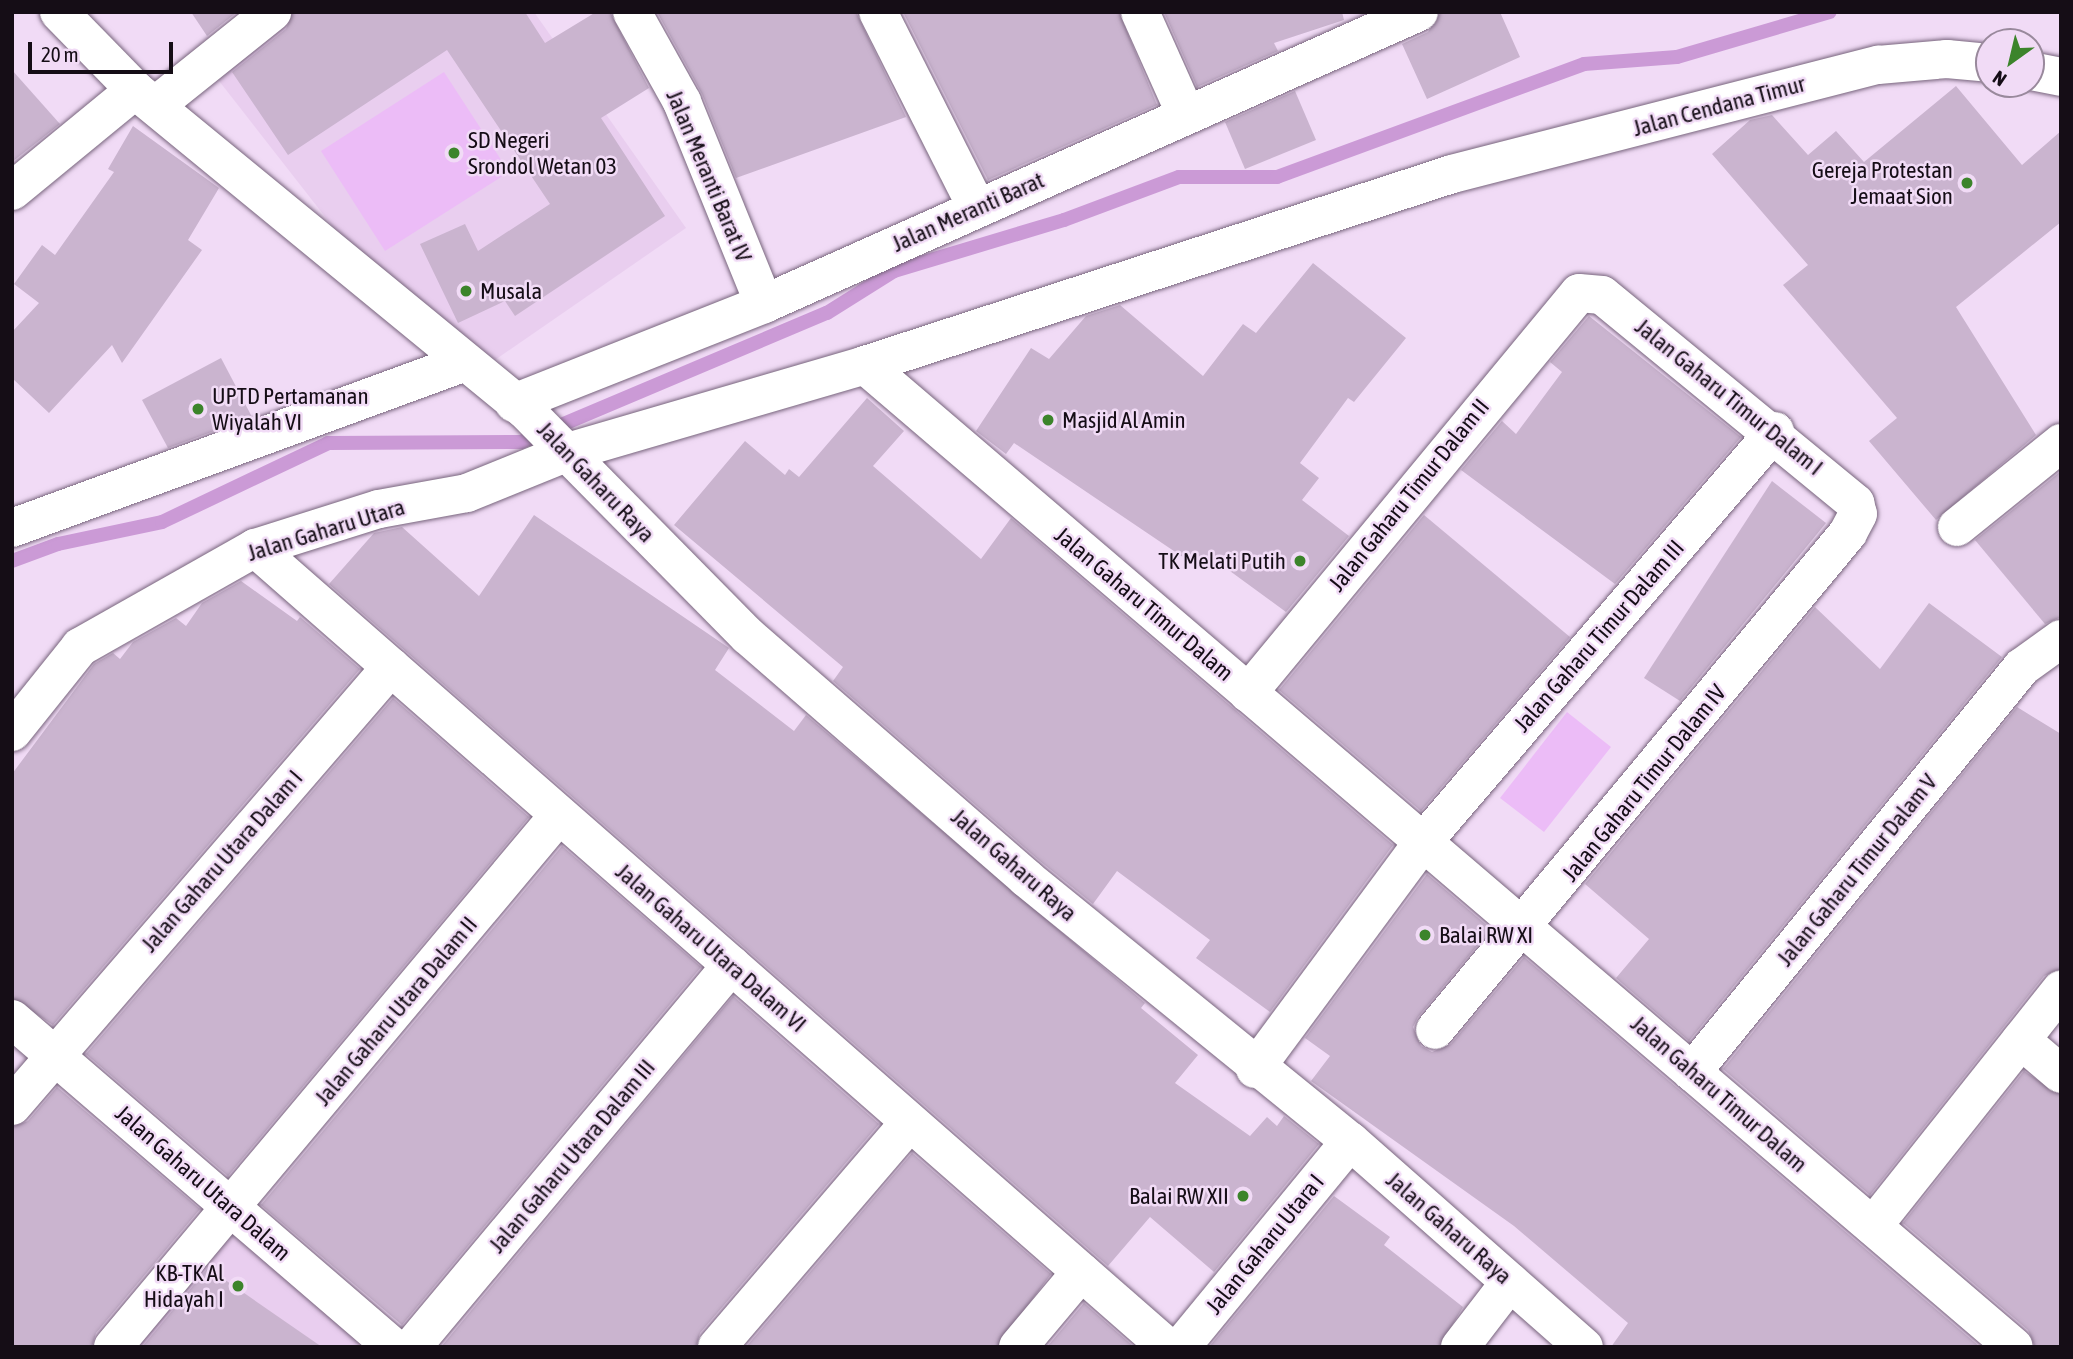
<!DOCTYPE html>
<style>
body{margin:0}
#map{position:relative;width:2073px;height:1359px;overflow:hidden;background:#f1dbf6;font-family:"Asap Condensed",sans-serif}
div>[style]{position:absolute}
.built>*{inset:0;background:#e9ceef}
.green>*{inset:0;background:#ecbcf7}
.stream>*{height:14px;margin:-7px;padding:0 7px;transform-origin:7px;border-radius:7px;background:#cb9ad6}
.building>*{inset:0;background:#cab4cf}
.roads{filter:drop-shadow(0 0 2px #77647c) drop-shadow(0 0 2px #77647c)}
.minor>*{height:38px;margin:-19px;padding:0 19px;transform-origin:19px;border-radius:19px;background:#fff}
.dots>*{width:19px;height:19px;translate:-50% -50%;box-sizing:border-box;border:4px solid #f1dbf6;border-radius:50%}
span{translate:-50% -50%;white-space:nowrap;text-align:center;line-height:1.15;-webkit-text-stroke:5px #f1dbf6;paint-order:stroke}
.street-label{font-size:23px;color:#150d16}
.poi-label{font-size:23px;color:#150d16}
.left{translate:0 -50%;text-align:left}
.right{translate:-100% -50%;text-align:right}
.frame{position:absolute;inset:0;border:14px solid #150d16;pointer-events:none}
.north{position:absolute;left:1975px;top:28px;width:70px;height:70px;box-sizing:border-box;background:#f1dbf6;border:2px solid #99899c;border-radius:50%;rotate:214deg;font-size:19px;font-weight:700;line-height:28px;text-align:center;color:#150d16}
.north::after{content:'';display:block;margin:auto;width:24px;height:32px;background:#3c842b;clip-path:polygon(50% 0,100% 100%,50% 72%,0 100%)}
.scale{position:absolute;left:28px;top:42px;width:145px;height:32px;box-sizing:border-box;border:4px solid #150d16;border-top:0;padding-left:9px;font-size:21px;line-height:24px;white-space:nowrap;color:#150d16;-webkit-text-stroke:5px #f1dbf6;paint-order:stroke}
</style>
<div id="map">
<div class="built">
<div style="clip-path:polygon(282px 12px,534px 12px,686px 228px,492px 362px,355px 255px,216px 77px)"></div>
<div style="clip-path:polygon(229px 1224px,370px 1347px,123px 1347px)"></div>
</div>
<div class="green">
<div style="clip-path:polygon(444px 72px,509px 172px,385px 251px,321px 151px)"></div>
<div style="clip-path:polygon(1567px 712px,1611px 747px,1544px 832px,1500px 798px)"></div>
</div>
<div class="stream">
<div style="left:12px;top:561px;width:49px;rotate:-20.3deg"></div>
<div style="left:58px;top:544px;width:106px;rotate:-11.9deg"></div>
<div style="left:162px;top:522px;width:184px;rotate:-25.4deg"></div>
<div style="left:328px;top:443px;width:193px;rotate:-0.3deg"></div>
<div style="left:521px;top:442px;width:332px;rotate:-22.9deg"></div>
<div style="left:827px;top:313px;width:79px;rotate:-32.1deg"></div>
<div style="left:894px;top:271px;width:177px;rotate:-16.7deg"></div>
<div style="left:1064px;top:220px;width:123px;rotate:-20.5deg"></div>
<div style="left:1179px;top:177px;width:98px"></div>
<div style="left:1277px;top:177px;width:327px;rotate:-20.2deg"></div>
<div style="left:1584px;top:64px;width:93px;rotate:-4.3deg"></div>
<div style="left:1677px;top:57px;width:159px;rotate:-16.4deg"></div>
</div>
<div class="building">
<div style="clip-path:polygon(191px 12px,237px 12px,207px 36px)"></div>
<div style="clip-path:polygon(293px 12px,525px 12px,545px 43px,596px 12px,610px 12px,649px 88px,601px 118px,665px 216px,515px 316px,505px 301px,458px 323px,420px 244px,465px 224px,478px 251px,550px 204px,447px 50px,288px 155px,232px 72px,286px 29px)"></div>
<div style="clip-path:polygon(657px 12px,856px 12px,906px 117px,736px 178px,702px 94px)"></div>
<div style="clip-path:polygon(903px 12px,1119px 12px,1157px 105px,988px 180px)"></div>
<div style="clip-path:polygon(1164px 12px,1342px 12px,1344px 20px,1274px 43px,1278px 51px,1197px 87px)"></div>
<div style="clip-path:polygon(1441px 12px,1500px 12px,1520px 57px,1427px 99px,1402px 44px,1428px 32px)"></div>
<div style="clip-path:polygon(12px 70px,60px 124px,12px 162px)"></div>
<div style="clip-path:polygon(1956px 86px,2022px 165px,2061px 131px,2061px 222px,1956px 307px,2036px 435px,1936px 520px,1869px 441px,1897px 418px,1783px 285px,1808px 265px,1712px 154px,1750px 120px,1772px 115px,1808px 155px,1836px 131px,1864px 162px)"></div>
<div style="clip-path:polygon(1295px 91px,1316px 140px,1245px 169px,1225px 122px)"></div>
<div style="clip-path:polygon(133px 126px,219px 188px,188px 240px,202px 250px,122px 363px,112px 345px,49px 413px,12px 378px,12px 332px,39px 303px,14px 284px,42px 245px,55px 255px,114px 172px,108px 169px)"></div>
<div style="clip-path:polygon(1313px 263px,1406px 338px,1354px 402px,1348px 398px,1300px 463px,1319px 478px,1302px 500px,1349px 536px,1286px 612px,1208px 555px,1199px 568px,1014px 443px,1006px 454px,976px 431px,1031px 348px,1049px 359px,1086px 316px,1120px 305px,1203px 376px,1243px 324px,1256px 333px)"></div>
<div style="clip-path:polygon(1589px 316px,1741px 437px,1615px 584px,1461px 470px,1502px 421px,1516px 434px,1562px 372px,1550px 362px)"></div>
<div style="clip-path:polygon(221px 358px,252px 417px,168px 448px,142px 400px)"></div>
<div style="clip-path:polygon(867px 398px,904px 431px,873px 466px,981px 559px,1011px 518px,1393px 845px,1270px 1012px,1196px 958px,1210px 940px,1117px 871px,1093px 904px,1040px 861px,833px 681px,843px 667px,674px 525px,745px 441px,785px 475px,789px 469px,799px 477px)"></div>
<div style="clip-path:polygon(2060px 472px,2061px 617px,2045px 624px,1975px 540px)"></div>
<div style="clip-path:polygon(1772px 481px,1826px 523px,1680px 701px,1644px 678px)"></div>
<div style="clip-path:polygon(534px 515px,729px 648px,715px 670px,794px 731px,806px 715px,1145px 1003px,1141px 1008px,1198px 1055px,1175px 1083px,1250px 1136px,1267px 1117px,1277px 1126px,1284px 1116px,1319px 1144px,1214px 1272px,1150px 1217px,1108px 1266px,329px 584px,374px 533px,402px 527px,479px 596px)"></div>
<div style="clip-path:polygon(1424px 515px,1570px 637px,1421px 811px,1279px 690px)"></div>
<div style="clip-path:polygon(241px 581px,297px 621px,300px 617px,360px 669px,53px 1025px,12px 998px,12px 774px,94px 664px,113px 653px,120px 659px,133px 642px,176px 618px,186px 626px,202px 603px)"></div>
<div style="clip-path:polygon(1929px 603px,2002px 657px,1689px 1041px,1616px 978px,1649px 939px,1585px 884px,1815px 607px,1880px 669px)"></div>
<div style="clip-path:polygon(393px 698px,529px 817px,228px 1176px,86px 1054px)"></div>
<div style="clip-path:polygon(2017px 707px,2061px 734px,2061px 969px,2044px 976px,1870px 1195px,1723px 1069px)"></div>
<div style="clip-path:polygon(562px 846px,701px 967px,402px 1325px,261px 1205px)"></div>
<div style="clip-path:polygon(1427px 874px,1491px 929px,1418px 1017px,1413px 1027px,1421px 1046px,1432px 1052px,1451px 1044px,1524px 957px,1980px 1347px,1611px 1347px,1628px 1323px,1514px 1226px,1311px 1081px,1330px 1056px,1305px 1038px)"></div>
<div style="clip-path:polygon(733px 996px,879px 1124px,700px 1333px,696px 1347px,441px 1347px)"></div>
<div style="clip-path:polygon(2024px 1071px,2061px 1095px,2061px 1347px,2035px 1347px,2028px 1330px,1903px 1223px)"></div>
<div style="clip-path:polygon(57px 1087px,200px 1209px,96px 1333px,92px 1347px,12px 1347px,12px 1127px,28px 1121px)"></div>
<div style="clip-path:polygon(912px 1153px,1051px 1274px,997px 1347px,746px 1347px)"></div>
<div style="clip-path:polygon(1334px 1196px,1390px 1237px,1384px 1245px,1463px 1307px,1439px 1347px,1209px 1347px)"></div>
<div style="clip-path:polygon(208px 1268px,322px 1347px,142px 1347px)"></div>
<div style="clip-path:polygon(1084px 1303px,1134px 1347px,1047px 1347px)"></div>
</div>
<div class="roads">
<div class="minor">
<div style="left:59px;top:12px;width:109px;rotate:45.7deg"></div>
<div style="left:135px;top:90px;width:504px;rotate:39.37deg"></div>
<div style="left:525px;top:410px;width:317px;rotate:45.4deg"></div>
<div style="left:748px;top:636px;width:369px;rotate:41deg"></div>
<div style="left:1026px;top:878px;width:417px;rotate:39.1deg"></div>
<div style="left:1350px;top:1141px;width:312px;rotate:41.4deg"></div>
<div style="left:632px;top:12px;width:103px;rotate:60.9deg"></div>
<div style="left:682px;top:102px;width:218px;rotate:67.9deg"></div>
<div style="left:878px;top:12px;width:220px;rotate:63.2deg"></div>
<div style="left:1140px;top:12px;width:113px;rotate:65.9deg"></div>
<div style="left:2031px;top:71px;width:31px;rotate:11deg"></div>
<div style="left:156px;top:105px;width:149px;rotate:-38.7deg"></div>
<div style="left:12px;top:191px;width:159px;rotate:-39.4deg"></div>
<div style="left:865px;top:365px;width:1511px;rotate:40.52deg"></div>
<div style="left:514px;top:403px;width:269px;rotate:-21.6deg"></div>
<div style="left:764px;top:304px;width:717px;rotate:-24.03deg"></div>
<div style="left:1957px;top:527px;width:134px;rotate:-38.9deg"></div>
<div style="left:12px;top:528px;width:479px;rotate:-20.1deg"></div>
<div style="left:255px;top:548px;width:1212px;rotate:41.22deg"></div>
<div style="left:1248px;top:693px;width:519px;rotate:-50.39deg"></div>
<div style="left:1579px;top:293px;width:23px;rotate:5deg"></div>
<div style="left:1602px;top:295px;width:328px;rotate:39.4deg"></div>
<div style="left:1855px;top:503px;width:11px;rotate:75deg"></div>
<div style="left:1858px;top:514px;width:21px;rotate:118deg"></div>
<div style="left:1848px;top:533px;width:646px;rotate:129.73deg"></div>
<div style="left:12px;top:732px;width:109px;rotate:-51.3deg"></div>
<div style="left:80px;top:647px;width:201px;rotate:-29.5deg"></div>
<div style="left:255px;top:548px;width:130px;rotate:-17.5deg"></div>
<div style="left:379px;top:509px;width:89px;rotate:-10.3deg"></div>
<div style="left:467px;top:493px;width:109px;rotate:-22.1deg"></div>
<div style="left:568px;top:452px;width:309px;rotate:-16.3deg"></div>
<div style="left:865px;top:365px;width:617px;rotate:-18.02deg"></div>
<div style="left:1452px;top:174px;width:440px;rotate:-14.4deg"></div>
<div style="left:1878px;top:65px;width:69px;rotate:-5deg"></div>
<div style="left:1947px;top:59px;width:42px;rotate:5.4deg"></div>
<div style="left:12px;top:1019px;width:503px;rotate:40.72deg"></div>
<div style="left:2021px;top:1040px;width:52px;rotate:40.4deg"></div>
<div style="left:1255px;top:1069px;width:282px;rotate:-53.5deg"></div>
<div style="left:1423px;top:842px;width:541px;rotate:-49.42deg"></div>
<div style="left:1692px;top:1072px;width:522px;rotate:-50.83deg"></div>
<div style="left:2022px;top:667px;width:48px;rotate:-35.7deg"></div>
<div style="left:12px;top:1106px;width:580px;rotate:-49.2deg"></div>
<div style="left:1873px;top:1226px;width:302px;rotate:-51.5deg"></div>
<div style="left:113px;top:1347px;width:694px;rotate:-50.03deg"></div>
<div style="left:412px;top:1347px;width:498px;rotate:-50.1deg"></div>
<div style="left:717px;top:1347px;width:296px;rotate:-49.4deg"></div>
<div style="left:1018px;top:1347px;width:98px;rotate:-50deg"></div>
<div style="left:1181px;top:1347px;width:266px;rotate:-50.6deg"></div>
<div style="left:1460px;top:1347px;width:82px;rotate:-52.4deg"></div>
</div>
</div>
<div class="dots">
<div style="left:454px;top:153px;background:#3c842b"></div>
<div style="left:1967px;top:183px;background:#3c842b"></div>
<div style="left:466px;top:291px;background:#3c842b"></div>
<div style="left:198px;top:409px;background:#3c842b"></div>
<div style="left:1048px;top:420px;background:#3c842b"></div>
<div style="left:1300px;top:561px;background:#3c842b"></div>
<div style="left:1425px;top:935px;background:#3c842b"></div>
<div style="left:1243px;top:1196px;background:#3c842b"></div>
<div style="left:238px;top:1286px;background:#3c842b"></div>
</div>
<div class="street-label">
<span style="left:1719px;top:106px;rotate:-15deg">Jalan Cendana Timur</span>
<span style="left:709px;top:176px;rotate:67deg">Jalan Meranti Barat IV</span>
<span style="left:968px;top:212px;rotate:-24deg">Jalan Meranti Barat</span>
<span style="left:1729px;top:397px;rotate:39deg">Jalan Gaharu Timur Dalam I</span>
<span style="left:596px;top:482px;rotate:46deg">Jalan Gaharu Raya</span>
<span style="left:1409px;top:495px;rotate:-51deg">Jalan Gaharu Timur Dalam II</span>
<span style="left:326px;top:530px;rotate:-17deg">Jalan Gaharu Utara</span>
<span style="left:1144px;top:604px;rotate:40deg">Jalan Gaharu Timur Dalam</span>
<span style="left:1599px;top:636px;rotate:-49deg">Jalan Gaharu Timur Dalam III</span>
<span style="left:1644px;top:783px;rotate:-51deg">Jalan Gaharu Timur Dalam IV</span>
<span style="left:222px;top:861px;rotate:-49deg">Jalan Gaharu Utara Dalam I</span>
<span style="left:1014px;top:865px;rotate:41deg">Jalan Gaharu Raya</span>
<span style="left:1857px;top:870px;rotate:-51deg">Jalan Gaharu Timur Dalam V</span>
<span style="left:711px;top:948px;rotate:41deg">Jalan Gaharu Utara Dalam VI</span>
<span style="left:396px;top:1011px;rotate:-50deg">Jalan Gaharu Utara Dalam II</span>
<span style="left:1719px;top:1094px;rotate:41deg">Jalan Gaharu Timur Dalam</span>
<span style="left:572px;top:1156px;rotate:-50deg">Jalan Gaharu Utara Dalam III</span>
<span style="left:203px;top:1183px;rotate:41deg">Jalan Gaharu Utara Dalam</span>
<span style="left:1449px;top:1228px;rotate:41deg">Jalan Gaharu Raya</span>
<span style="left:1265px;top:1244px;rotate:-51deg">Jalan Gaharu Utara I</span>
</div>
<div class="poi-label">
<span class="left" style="left:468px;top:153px">SD Negeri<br>Srondol Wetan 03</span>
<span class="right" style="left:1953px;top:183px">Gereja Protestan<br>Jemaat Sion</span>
<span class="left" style="left:480px;top:291px">Musala</span>
<span class="left" style="left:212px;top:409px">UPTD Pertamanan<br>Wiyalah VI</span>
<span class="left" style="left:1062px;top:420px">Masjid Al Amin</span>
<span class="right" style="left:1286px;top:561px">TK Melati Putih</span>
<span class="left" style="left:1439px;top:935px">Balai RW XI</span>
<span class="right" style="left:1229px;top:1196px">Balai RW XII</span>
<span class="right" style="left:224px;top:1286px">KB-TK Al<br>Hidayah I</span>
</div>
<div class="frame"></div>
<div class="north">N</div>
<div class="scale">20 m</div>
</div>
